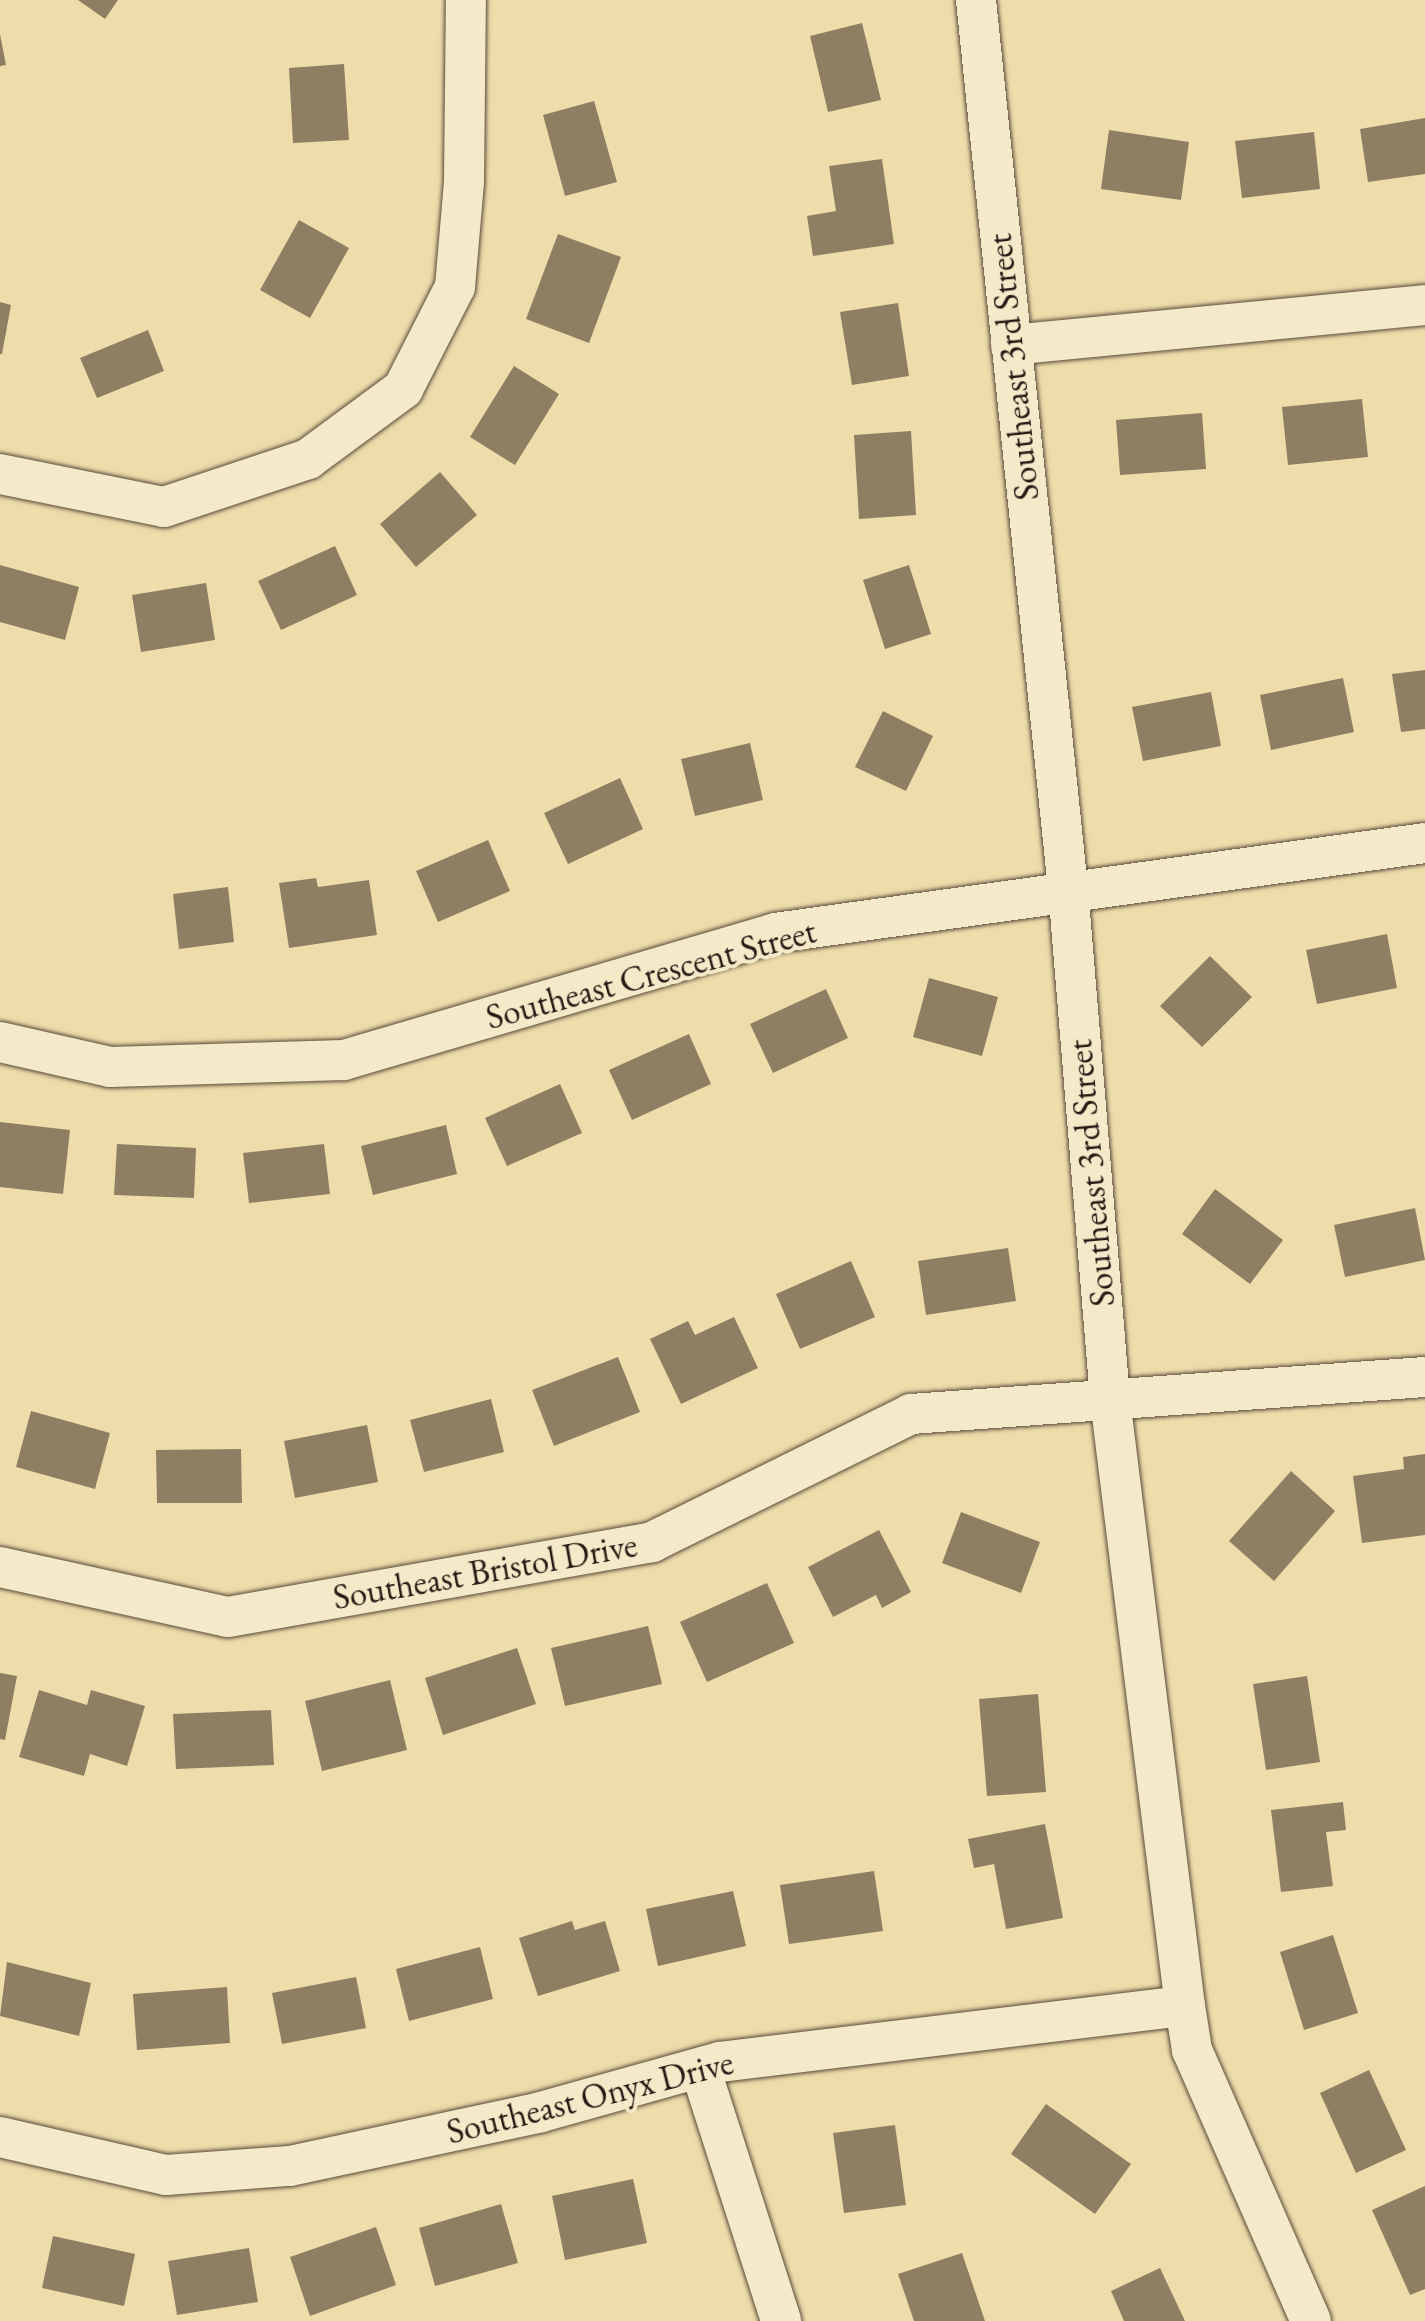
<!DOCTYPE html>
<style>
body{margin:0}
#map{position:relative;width:1425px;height:2321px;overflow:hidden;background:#eeddab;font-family:"EB Garamond",serif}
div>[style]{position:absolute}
.building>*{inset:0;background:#8e7f63}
.roads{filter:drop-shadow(0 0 2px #594a3a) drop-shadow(0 0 2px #594a3a)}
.minor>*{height:40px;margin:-20px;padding:0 20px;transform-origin:20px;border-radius:20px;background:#f4e9c8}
span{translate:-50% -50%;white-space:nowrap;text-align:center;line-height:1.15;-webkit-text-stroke:8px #f4e9c8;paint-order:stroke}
.street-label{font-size:35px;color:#271914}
</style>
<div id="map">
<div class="building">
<div style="clip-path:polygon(78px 0,118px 0,105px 19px)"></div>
<div style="clip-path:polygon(862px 23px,881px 100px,828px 112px,810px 36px)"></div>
<div style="clip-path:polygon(0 34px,6px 65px,0 66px)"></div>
<div style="clip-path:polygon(344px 64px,349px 140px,293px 143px,289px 68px)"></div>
<div style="clip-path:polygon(594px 101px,617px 182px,565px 196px,543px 115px)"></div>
<div style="clip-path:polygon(1425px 118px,1425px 174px,1368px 182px,1360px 129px)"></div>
<div style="clip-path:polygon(1109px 130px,1189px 142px,1181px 200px,1101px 189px)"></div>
<div style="clip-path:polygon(1314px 132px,1320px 189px,1242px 198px,1235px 141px)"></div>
<div style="clip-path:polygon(882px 159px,894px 244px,813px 256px,807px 216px,836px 211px,829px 166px)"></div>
<div style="clip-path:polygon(299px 220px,349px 248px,310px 318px,260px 290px)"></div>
<div style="clip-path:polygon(558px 234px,621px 257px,589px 343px,526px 319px)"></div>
<div style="clip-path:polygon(0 302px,11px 305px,2px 354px,0 354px)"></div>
<div style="clip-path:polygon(898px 303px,909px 376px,852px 385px,840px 312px)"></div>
<div style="clip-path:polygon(148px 330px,164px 371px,97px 398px,80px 358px)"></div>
<div style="clip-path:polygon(514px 366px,559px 394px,515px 465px,470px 437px)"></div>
<div style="clip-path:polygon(1362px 399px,1368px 457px,1288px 465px,1282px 407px)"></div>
<div style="clip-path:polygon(1202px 413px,1206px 469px,1120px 475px,1116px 420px)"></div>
<div style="clip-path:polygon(911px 431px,916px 515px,859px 519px,854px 435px)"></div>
<div style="clip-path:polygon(440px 472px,477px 515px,416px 567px,380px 524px)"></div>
<div style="clip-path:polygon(335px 546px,357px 595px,281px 630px,258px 581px)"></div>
<div style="clip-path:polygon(0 565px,79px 587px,65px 640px,0 622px)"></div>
<div style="clip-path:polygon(909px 565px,931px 634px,885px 649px,863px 580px)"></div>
<div style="clip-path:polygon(206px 583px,215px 640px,141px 652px,132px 595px)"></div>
<div style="clip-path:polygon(1425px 670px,1425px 729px,1401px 732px,1392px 674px)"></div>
<div style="clip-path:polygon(1343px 678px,1354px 732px,1271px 750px,1260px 695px)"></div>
<div style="clip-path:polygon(1211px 692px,1221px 746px,1143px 761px,1132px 707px)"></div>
<div style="clip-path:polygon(883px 711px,933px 736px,906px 791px,855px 767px)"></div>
<div style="clip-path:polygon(750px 743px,763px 800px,695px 816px,681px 759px)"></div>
<div style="clip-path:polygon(620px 778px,643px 829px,568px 864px,544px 813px)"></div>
<div style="clip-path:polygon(488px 840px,510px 891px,438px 922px,416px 871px)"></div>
<div style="clip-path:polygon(316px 878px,318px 887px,369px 880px,377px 935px,289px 948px,279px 883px)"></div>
<div style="clip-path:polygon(228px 887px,234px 942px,179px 949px,173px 894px)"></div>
<div style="clip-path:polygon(1387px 934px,1397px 988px,1317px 1004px,1306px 950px)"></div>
<div style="clip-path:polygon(1210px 956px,1252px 997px,1202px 1047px,1160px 1006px)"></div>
<div style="clip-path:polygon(929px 978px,998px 997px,982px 1056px,913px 1037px)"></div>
<div style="clip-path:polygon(826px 989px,848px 1038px,773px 1073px,750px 1024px)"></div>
<div style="clip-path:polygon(689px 1034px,711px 1084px,632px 1120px,609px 1070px)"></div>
<div style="clip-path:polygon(560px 1084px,582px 1133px,507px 1166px,485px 1118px)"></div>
<div style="clip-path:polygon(0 1122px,70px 1130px,63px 1194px,0 1187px)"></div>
<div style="clip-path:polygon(446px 1125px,457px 1174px,373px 1195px,361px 1146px)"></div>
<div style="clip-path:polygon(117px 1144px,196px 1148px,194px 1198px,114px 1195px)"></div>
<div style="clip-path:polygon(324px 1144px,330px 1194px,249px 1203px,243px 1153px)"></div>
<div style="clip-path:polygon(1215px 1189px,1283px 1240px,1250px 1284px,1182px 1234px)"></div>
<div style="clip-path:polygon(1415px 1208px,1425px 1260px,1345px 1277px,1334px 1225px)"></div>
<div style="clip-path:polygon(1008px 1248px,1016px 1301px,926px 1315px,918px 1261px)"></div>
<div style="clip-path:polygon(851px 1261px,875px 1317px,800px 1349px,776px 1294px)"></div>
<div style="clip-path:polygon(734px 1317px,758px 1368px,681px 1404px,650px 1339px,688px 1321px,695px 1335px)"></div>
<div style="clip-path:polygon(618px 1357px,640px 1412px,554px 1446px,532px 1390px)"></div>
<div style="clip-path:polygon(491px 1399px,504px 1452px,424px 1472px,410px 1420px)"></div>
<div style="clip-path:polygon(31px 1411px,110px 1433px,95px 1489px,16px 1467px)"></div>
<div style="clip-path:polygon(367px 1425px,378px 1482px,295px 1498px,284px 1441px)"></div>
<div style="clip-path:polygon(241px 1449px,242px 1503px,157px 1503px,156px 1450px)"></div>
<div style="clip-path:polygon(1425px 1454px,1425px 1535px,1362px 1543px,1353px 1476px,1404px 1469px,1403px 1457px)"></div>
<div style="clip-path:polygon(1291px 1471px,1335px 1511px,1274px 1581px,1229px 1541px)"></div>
<div style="clip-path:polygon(961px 1512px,1040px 1542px,1021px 1593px,942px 1563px)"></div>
<div style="clip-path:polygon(879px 1530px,911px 1592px,882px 1608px,876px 1595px,833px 1617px,808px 1567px)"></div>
<div style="clip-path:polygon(767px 1583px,794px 1643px,707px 1682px,680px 1622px)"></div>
<div style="clip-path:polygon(648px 1626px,662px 1684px,565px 1706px,551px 1648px)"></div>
<div style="clip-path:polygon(517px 1648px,536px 1704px,443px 1735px,425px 1678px)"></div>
<div style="clip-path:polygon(0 1673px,17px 1676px,5px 1740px,0 1739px)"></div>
<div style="clip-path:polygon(1307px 1676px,1320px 1762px,1266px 1770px,1253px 1684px)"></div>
<div style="clip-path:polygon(390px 1680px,407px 1750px,322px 1771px,305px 1701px)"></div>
<div style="clip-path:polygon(39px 1690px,87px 1705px,91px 1690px,145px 1706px,127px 1766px,90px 1754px,84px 1776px,19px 1757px)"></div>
<div style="clip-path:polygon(1038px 1694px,1046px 1792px,987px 1796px,979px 1699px)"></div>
<div style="clip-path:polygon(271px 1710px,274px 1765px,176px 1769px,173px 1714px)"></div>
<div style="clip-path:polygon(1343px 1802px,1346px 1830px,1326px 1832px,1333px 1886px,1281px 1892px,1271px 1810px)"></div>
<div style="clip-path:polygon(1045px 1824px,1063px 1918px,1006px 1929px,994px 1864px,974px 1868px,968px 1839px)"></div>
<div style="clip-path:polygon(874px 1871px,883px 1931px,789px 1944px,780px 1885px)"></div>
<div style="clip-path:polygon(733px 1891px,746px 1946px,658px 1966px,646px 1909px)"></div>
<div style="clip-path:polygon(572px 1921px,575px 1930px,605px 1921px,620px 1971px,538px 1996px,519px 1938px)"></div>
<div style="clip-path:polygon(1333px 1935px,1358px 2013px,1304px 2030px,1280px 1952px)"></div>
<div style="clip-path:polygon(480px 1947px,493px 1999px,409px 2021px,396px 1969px)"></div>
<div style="clip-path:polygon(7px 1962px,91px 1983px,79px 2036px,0 2016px)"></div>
<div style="clip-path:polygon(356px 1977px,366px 2028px,282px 2044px,272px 1993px)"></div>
<div style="clip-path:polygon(227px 1987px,230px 2043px,137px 2050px,133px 1994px)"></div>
<div style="clip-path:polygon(1369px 2070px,1406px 2150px,1356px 2173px,1320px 2093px)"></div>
<div style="clip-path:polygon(1046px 2104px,1131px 2164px,1095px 2214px,1011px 2154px)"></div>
<div style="clip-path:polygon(895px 2125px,906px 2205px,844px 2213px,833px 2133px)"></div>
<div style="clip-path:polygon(633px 2179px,647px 2243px,565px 2260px,552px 2196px)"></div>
<div style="clip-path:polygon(1425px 2186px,1425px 2289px,1410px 2295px,1372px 2210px)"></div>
<div style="clip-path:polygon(501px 2204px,518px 2263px,435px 2286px,419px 2228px)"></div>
<div style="clip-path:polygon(376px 2227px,396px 2285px,310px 2316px,290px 2257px)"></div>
<div style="clip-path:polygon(53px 2236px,135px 2254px,124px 2306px,42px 2288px)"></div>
<div style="clip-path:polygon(249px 2248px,258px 2302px,177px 2315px,168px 2261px)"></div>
<div style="clip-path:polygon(962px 2253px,985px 2321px,914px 2321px,898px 2274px)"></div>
<div style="clip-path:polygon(1160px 2268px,1185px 2321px,1124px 2321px,1111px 2291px)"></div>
</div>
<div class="roads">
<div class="minor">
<div style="left:976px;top:0;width:893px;rotate:84.09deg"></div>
<div style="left:1068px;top:888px;width:513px;rotate:85.3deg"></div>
<div style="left:1110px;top:1399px;width:612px;rotate:82.96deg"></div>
<div style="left:1185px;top:2006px;width:45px;rotate:81deg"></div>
<div style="left:1192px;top:2050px;width:296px;rotate:66.3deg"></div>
<div style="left:1011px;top:345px;width:416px;rotate:-5.5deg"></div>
<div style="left:0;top:474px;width:167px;rotate:11.4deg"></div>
<div style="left:164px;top:507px;width:152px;rotate:-18.4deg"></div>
<div style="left:308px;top:459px;width:118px;rotate:-36.4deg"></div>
<div style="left:403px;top:389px;width:114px;rotate:-63deg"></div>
<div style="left:455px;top:287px;width:106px;rotate:-85.1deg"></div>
<div style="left:464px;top:181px;width:181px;rotate:-89.4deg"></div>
<div style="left:0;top:1042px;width:113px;rotate:12.8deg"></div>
<div style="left:110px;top:1067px;width:234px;rotate:-1.7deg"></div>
<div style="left:344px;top:1060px;width:449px;rotate:-16.4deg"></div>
<div style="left:775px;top:933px;width:656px;rotate:-7.88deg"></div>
<div style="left:0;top:1567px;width:233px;rotate:12.4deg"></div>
<div style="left:228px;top:1617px;width:431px;rotate:-10deg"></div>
<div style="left:652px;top:1542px;width:289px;rotate:-26.3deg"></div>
<div style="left:911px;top:1414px;width:515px;rotate:-4.12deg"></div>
<div style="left:700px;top:2068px;width:266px;rotate:72.2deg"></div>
<div style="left:0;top:2137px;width:170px;rotate:12.9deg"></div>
<div style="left:166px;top:2175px;width:124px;rotate:-4.2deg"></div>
<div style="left:290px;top:2166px;width:257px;rotate:-12.1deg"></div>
<div style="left:541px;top:2112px;width:186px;rotate:-15.6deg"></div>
<div style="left:720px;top:2062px;width:468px;rotate:-6.9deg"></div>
</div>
</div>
<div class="street-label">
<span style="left:1013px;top:367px;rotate:-96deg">Southeast 3rd Street</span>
<span style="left:651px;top:974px;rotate:-15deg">Southeast Crescent Street</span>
<span style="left:1091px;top:1173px;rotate:-95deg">Southeast 3rd Street</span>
<span style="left:485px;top:1571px;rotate:-10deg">Southeast Bristol Drive</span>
<span style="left:590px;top:2097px;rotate:-14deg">Southeast Onyx Drive</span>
</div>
</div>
